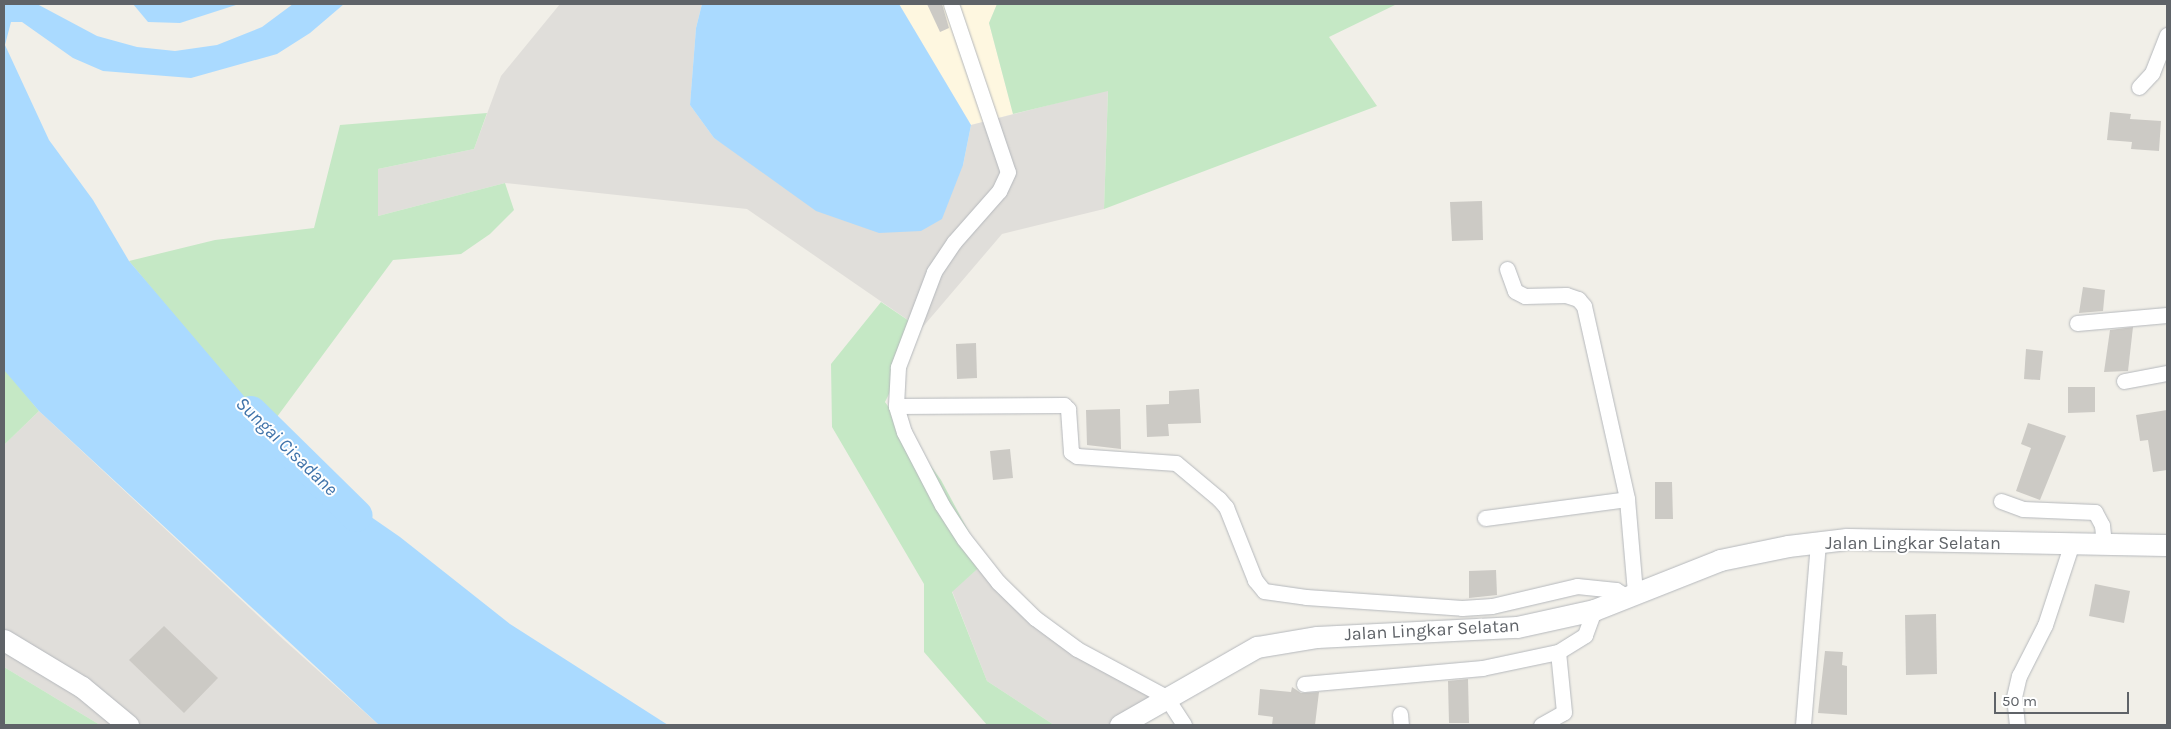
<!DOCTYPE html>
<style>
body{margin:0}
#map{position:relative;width:2171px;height:729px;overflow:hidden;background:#f1efe8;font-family:Karla,sans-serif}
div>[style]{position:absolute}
.commercial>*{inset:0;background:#fef7e0}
.industrial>*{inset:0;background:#e0deda}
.green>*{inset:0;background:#c5e8c5}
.water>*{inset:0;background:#aadaff}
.river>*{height:32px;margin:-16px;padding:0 16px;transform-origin:16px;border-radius:16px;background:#aadaff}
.building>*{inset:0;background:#cccac5}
.roads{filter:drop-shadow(0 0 1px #b5b8bc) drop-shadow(0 0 1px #b5b8bc)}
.street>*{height:15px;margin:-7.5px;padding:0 7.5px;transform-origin:7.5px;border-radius:7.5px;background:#fff}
.secondary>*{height:21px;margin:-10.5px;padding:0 10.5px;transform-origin:10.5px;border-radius:10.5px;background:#fff}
span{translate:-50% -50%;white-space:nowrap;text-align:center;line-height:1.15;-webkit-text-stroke:4px #fff;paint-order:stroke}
.street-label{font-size:18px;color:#5f6368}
.water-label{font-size:19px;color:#4174aa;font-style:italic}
.frame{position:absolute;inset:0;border:5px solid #5f6368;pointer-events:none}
.scale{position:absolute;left:1994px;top:692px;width:135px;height:22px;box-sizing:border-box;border:2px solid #5f6368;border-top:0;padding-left:6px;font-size:15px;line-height:18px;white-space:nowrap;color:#5f6368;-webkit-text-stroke:4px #fff;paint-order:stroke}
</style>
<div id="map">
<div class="commercial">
<div style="clip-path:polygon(899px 4px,997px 4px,989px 23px,1013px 114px,971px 125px)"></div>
</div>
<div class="industrial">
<div style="clip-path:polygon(560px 4px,702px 4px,696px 28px,690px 105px,714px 138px,751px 162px,963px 165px,971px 125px,1108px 90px,1104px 209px,1002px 234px,921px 329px,747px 209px,505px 183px,378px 216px,378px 169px,474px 149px,501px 76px)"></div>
<div style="clip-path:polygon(39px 411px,284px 640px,379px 725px,100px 725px,4px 667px,4px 445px)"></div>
<div style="clip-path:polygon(985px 562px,1013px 604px,1166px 698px,1116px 725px,1054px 725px,987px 681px,952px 591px)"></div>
</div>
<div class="green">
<div style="clip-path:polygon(997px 4px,1397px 4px,1329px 37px,1377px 106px,1104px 209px,1108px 91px,1013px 114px,989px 23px)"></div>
<div style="clip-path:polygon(487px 113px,474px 149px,378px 169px,378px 216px,505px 183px,514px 210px,490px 234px,461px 254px,393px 260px,268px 429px,129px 261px,215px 240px,314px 228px,340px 125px)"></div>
<div style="clip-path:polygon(881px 302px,921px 329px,885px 402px,941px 480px,985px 562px,952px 592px,987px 681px,1054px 725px,987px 725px,924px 652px,924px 584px,832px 427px,831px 364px)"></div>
<div style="clip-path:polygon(4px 368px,39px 411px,4px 445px)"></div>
<div style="clip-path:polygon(4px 667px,100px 725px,4px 725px)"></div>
</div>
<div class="water">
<div style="clip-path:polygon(4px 4px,37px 4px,97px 36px,137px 47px,175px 51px,217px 45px,262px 27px,293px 4px,344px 4px,310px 33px,277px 54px,191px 78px,103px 71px,73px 58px,22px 22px,11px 22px,5px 45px,49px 140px,93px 200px,129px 261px,312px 476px,400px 537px,510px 624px,668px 725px,379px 725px,39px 411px,4px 370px)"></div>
<div style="clip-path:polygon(133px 4px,239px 4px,180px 23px,148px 22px)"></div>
<div style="clip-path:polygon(702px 4px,899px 4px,971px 125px,963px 165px,942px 219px,921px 231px,879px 233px,816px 211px,714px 138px,690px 105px,696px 28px)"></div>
</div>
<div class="river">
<div style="left:251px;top:412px;width:148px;rotate:44.5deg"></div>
</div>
<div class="building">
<div style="clip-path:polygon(927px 4px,942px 4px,949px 28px,940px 32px)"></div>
<div style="clip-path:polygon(2110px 112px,2131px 114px,2130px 119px,2161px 121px,2159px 151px,2131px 149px,2132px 142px,2107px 140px)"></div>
<div style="clip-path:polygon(1482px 201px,1483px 240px,1452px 241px,1450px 202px)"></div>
<div style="clip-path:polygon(2083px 287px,2105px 290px,2103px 311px,2079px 313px)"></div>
<div style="clip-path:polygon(2133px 327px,2128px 371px,2104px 372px,2110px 330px)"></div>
<div style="clip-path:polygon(976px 343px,977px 378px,957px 379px,956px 344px)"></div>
<div style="clip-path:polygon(2026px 349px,2043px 351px,2040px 380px,2024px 379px)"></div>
<div style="clip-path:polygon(2068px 387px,2095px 387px,2095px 412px,2068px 413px)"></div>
<div style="clip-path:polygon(1199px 389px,1201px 423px,1168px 424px,1169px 436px,1147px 437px,1146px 405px,1169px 404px,1169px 391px)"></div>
<div style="clip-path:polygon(1120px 409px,1121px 449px,1087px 445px,1086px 410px)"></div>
<div style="clip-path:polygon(2167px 410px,2167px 470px,2153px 472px,2148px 440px,2140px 441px,2136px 415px)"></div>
<div style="clip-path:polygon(2028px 423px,2066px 436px,2040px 500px,2016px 491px,2031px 448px,2021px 444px)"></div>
<div style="clip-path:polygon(1010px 449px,1013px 478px,993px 480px,990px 451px)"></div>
<div style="clip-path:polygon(1655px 482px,1672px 482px,1673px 519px,1655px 519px)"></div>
<div style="clip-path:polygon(1496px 570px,1497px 595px,1469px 598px,1469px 571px)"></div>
<div style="clip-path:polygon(2095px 584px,2130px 591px,2124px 623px,2089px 616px)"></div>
<div style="clip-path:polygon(1936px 614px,1937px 674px,1906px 675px,1905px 615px)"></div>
<div style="clip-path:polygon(164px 626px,218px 678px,184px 713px,129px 660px)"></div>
<div style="clip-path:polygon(1825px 651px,1843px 652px,1842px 665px,1847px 666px,1847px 715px,1818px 713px)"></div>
<div style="clip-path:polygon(1468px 679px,1469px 723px,1449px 723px,1448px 681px)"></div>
<div style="clip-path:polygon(1292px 687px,1301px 693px,1319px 692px,1315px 725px,1272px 725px,1273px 717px,1258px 715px,1260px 689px,1291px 692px)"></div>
</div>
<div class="roads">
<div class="street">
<div style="left:951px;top:4px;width:177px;rotate:71.3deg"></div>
<div style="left:1008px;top:172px;width:21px;rotate:115deg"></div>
<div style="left:999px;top:191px;width:68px;rotate:131.4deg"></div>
<div style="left:954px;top:242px;width:36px;rotate:124deg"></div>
<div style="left:934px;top:272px;width:102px;rotate:110.8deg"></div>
<div style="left:898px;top:367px;width:39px;rotate:93deg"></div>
<div style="left:896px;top:406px;width:27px;rotate:73deg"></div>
<div style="left:904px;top:432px;width:82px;rotate:62.5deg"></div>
<div style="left:942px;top:505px;width:40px;rotate:57.1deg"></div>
<div style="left:964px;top:539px;width:55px;rotate:51.7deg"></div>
<div style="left:998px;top:582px;width:52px;rotate:44.2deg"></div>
<div style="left:1035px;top:618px;width:52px;rotate:36.4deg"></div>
<div style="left:1077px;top:649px;width:101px;rotate:28.3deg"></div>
<div style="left:1166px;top:697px;width:33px;rotate:57deg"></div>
<div style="left:2139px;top:87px;width:19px;rotate:-47deg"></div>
<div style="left:2152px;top:73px;width:41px;rotate:-68.5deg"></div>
<div style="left:1507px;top:269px;width:23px;rotate:70deg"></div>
<div style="left:1515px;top:291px;width:11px;rotate:27deg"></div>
<div style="left:1525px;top:296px;width:41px;rotate:-1.4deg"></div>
<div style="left:1566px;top:295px;width:13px;rotate:18deg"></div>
<div style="left:1578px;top:299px;width:9px;rotate:49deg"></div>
<div style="left:1584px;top:306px;width:198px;rotate:77.4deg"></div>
<div style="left:1627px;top:499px;width:94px;rotate:85.1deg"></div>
<div style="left:2077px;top:323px;width:90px;rotate:-5.1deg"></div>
<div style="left:2124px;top:381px;width:44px;rotate:-10.5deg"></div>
<div style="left:896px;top:406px;width:168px;rotate:-0.3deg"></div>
<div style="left:1064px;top:405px;width:6px;rotate:45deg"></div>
<div style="left:1068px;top:409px;width:43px;rotate:86deg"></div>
<div style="left:1071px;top:452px;width:7px;rotate:34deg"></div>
<div style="left:1077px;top:456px;width:99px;rotate:4deg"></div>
<div style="left:1176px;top:463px;width:56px;rotate:39.9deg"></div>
<div style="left:1219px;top:499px;width:11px;rotate:49deg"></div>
<div style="left:1226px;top:507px;width:79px;rotate:68.3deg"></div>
<div style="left:1255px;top:580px;width:14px;rotate:51deg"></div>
<div style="left:1264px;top:591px;width:42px;rotate:8.1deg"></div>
<div style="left:1306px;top:597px;width:156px;rotate:4deg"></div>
<div style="left:1462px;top:608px;width:30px;rotate:-4deg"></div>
<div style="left:1492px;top:606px;width:87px;rotate:-13.2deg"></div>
<div style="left:1577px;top:586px;width:39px;rotate:6deg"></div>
<div style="left:1616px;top:590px;width:13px;rotate:32deg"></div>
<div style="left:2001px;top:501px;width:23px;rotate:20deg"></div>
<div style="left:2023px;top:509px;width:72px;rotate:2.4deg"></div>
<div style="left:2095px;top:512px;width:15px;rotate:62deg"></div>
<div style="left:2102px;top:525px;width:20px;rotate:84deg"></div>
<div style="left:1485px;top:518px;width:143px;rotate:-7.6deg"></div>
<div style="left:1304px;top:684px;width:179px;rotate:-5.1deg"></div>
<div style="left:1482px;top:668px;width:78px;rotate:-11.9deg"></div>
<div style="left:1558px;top:652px;width:32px;rotate:-32deg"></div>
<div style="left:1585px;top:635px;width:27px;rotate:-70deg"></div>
<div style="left:1400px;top:714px;width:11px;rotate:85deg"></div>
<div style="left:1541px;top:725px;width:26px;rotate:-29deg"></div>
<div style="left:1564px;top:712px;width:60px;rotate:-95.7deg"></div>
<div style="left:1803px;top:725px;width:184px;rotate:-85.3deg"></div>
<div style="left:2017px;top:725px;width:28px;rotate:-96deg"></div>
<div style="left:2014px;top:697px;width:22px;rotate:-77deg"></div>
<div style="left:2019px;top:676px;width:57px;rotate:-63deg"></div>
<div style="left:2045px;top:625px;width:83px;rotate:-71.8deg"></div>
</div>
<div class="secondary">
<div style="left:4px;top:640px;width:91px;rotate:31.1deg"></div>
<div style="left:82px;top:687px;width:60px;rotate:39.6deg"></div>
<div style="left:1120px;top:725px;width:158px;rotate:-29.7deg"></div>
<div style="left:1257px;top:647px;width:61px;rotate:-9.5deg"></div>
<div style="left:1317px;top:637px;width:200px;rotate:-2.9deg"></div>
<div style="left:1517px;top:627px;width:79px;rotate:-12.4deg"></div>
<div style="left:1594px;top:610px;width:136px;rotate:-21.6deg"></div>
<div style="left:1720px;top:560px;width:69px;rotate:-11.6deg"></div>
<div style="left:1788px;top:546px;width:59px;rotate:-6.8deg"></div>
<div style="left:1847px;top:539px;width:320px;rotate:1.1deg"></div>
</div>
</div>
<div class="street-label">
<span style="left:1913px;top:543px">Jalan Lingkar Selatan</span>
<span style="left:1432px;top:630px;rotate:-3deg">Jalan Lingkar Selatan</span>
</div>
<div class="water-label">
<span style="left:286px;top:447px;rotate:44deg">Sungai Cisadane</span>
</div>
<div class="frame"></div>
<div class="scale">50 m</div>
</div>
